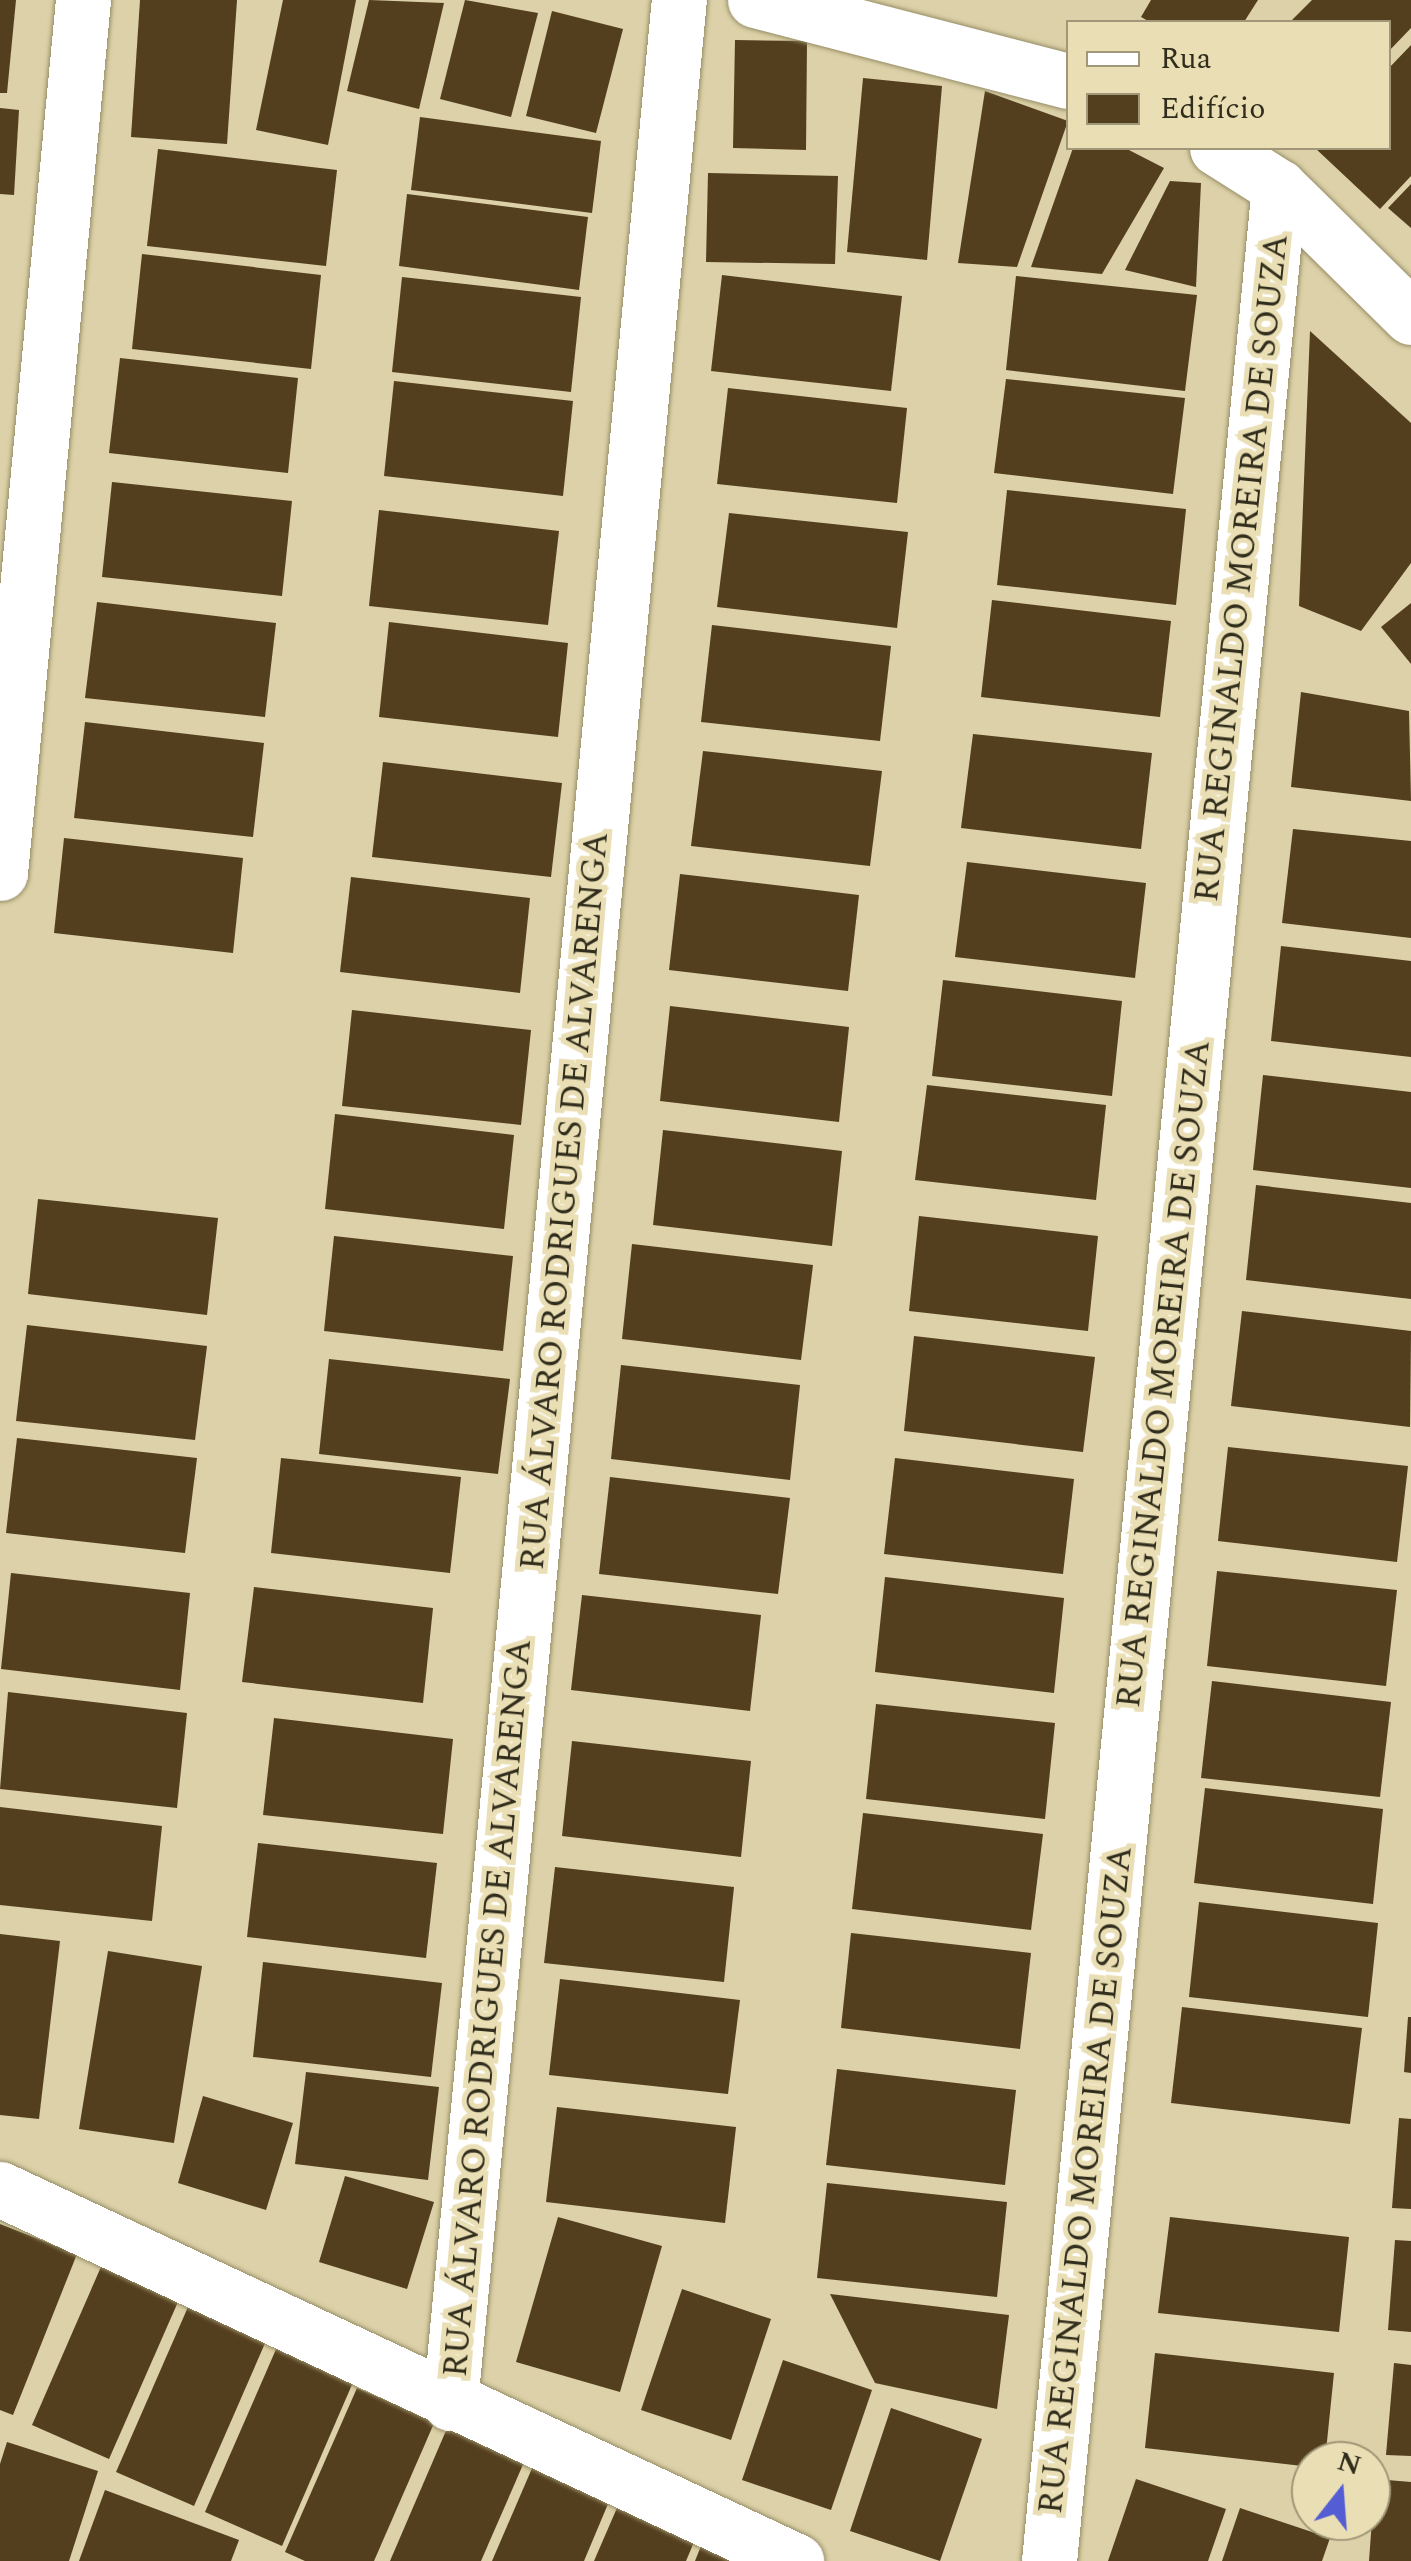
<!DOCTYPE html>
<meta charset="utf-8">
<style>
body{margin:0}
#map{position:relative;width:1411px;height:2561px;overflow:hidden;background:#dcd1a8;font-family:Spectral,serif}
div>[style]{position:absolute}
.building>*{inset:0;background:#533e1e}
.roads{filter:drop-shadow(0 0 2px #978d66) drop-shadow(0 0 2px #978d66)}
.minor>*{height:55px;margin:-27.5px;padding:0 27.5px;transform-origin:27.5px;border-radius:27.5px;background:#fff}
span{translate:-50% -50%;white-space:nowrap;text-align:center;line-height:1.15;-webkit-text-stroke:10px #e9deb4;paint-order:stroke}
.street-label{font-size:35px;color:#312d1c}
.legend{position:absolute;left:1066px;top:20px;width:325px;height:130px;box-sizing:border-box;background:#e9deb4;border:2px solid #9f9777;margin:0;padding:12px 18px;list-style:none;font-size:30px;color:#312d1c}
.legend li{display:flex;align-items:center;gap:20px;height:50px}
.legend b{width:50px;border:2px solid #9f9777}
.north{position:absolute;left:1291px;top:2441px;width:100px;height:100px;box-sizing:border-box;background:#e9deb4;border:2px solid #9f9777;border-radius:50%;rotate:17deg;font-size:28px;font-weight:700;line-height:40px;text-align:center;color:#312d1c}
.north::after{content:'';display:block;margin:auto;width:35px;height:45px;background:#545dd3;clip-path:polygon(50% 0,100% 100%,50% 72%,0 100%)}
</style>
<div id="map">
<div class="building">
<div style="clip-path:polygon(0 0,16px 0,7px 93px,0 93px)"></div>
<div style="clip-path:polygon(140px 0,237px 0,227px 144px,131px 137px)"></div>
<div style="clip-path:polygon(283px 0,356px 0,328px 145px,256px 130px)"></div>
<div style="clip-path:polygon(369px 0,444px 3px,419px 109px,347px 91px)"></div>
<div style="clip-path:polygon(465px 0,538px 13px,511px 117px,440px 99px)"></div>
<div style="clip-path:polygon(1151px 0,1258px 0,1244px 22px,1150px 22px,1141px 17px)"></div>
<div style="clip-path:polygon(1312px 0,1411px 0,1411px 28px,1388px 52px,1388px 22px,1290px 22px)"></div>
<div style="clip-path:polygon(552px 11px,623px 29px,596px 133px,526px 116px)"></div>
<div style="clip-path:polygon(735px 40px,807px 41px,806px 150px,733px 148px)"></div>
<div style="clip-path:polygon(1411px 45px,1411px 176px,1380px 209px,1315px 148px,1388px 148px,1388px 69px)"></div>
<div style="clip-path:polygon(863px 78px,942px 86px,927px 260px,847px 252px)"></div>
<div style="clip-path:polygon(985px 91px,1068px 121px,1017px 267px,958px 263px)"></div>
<div style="clip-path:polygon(0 108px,19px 110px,14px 195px,0 194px)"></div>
<div style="clip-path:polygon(420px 117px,601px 141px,592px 213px,411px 190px)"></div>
<div style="clip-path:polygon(1073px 148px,1125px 148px,1164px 168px,1102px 274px,1031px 267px)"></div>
<div style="clip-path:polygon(158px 149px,337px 170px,326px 266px,147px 246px)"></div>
<div style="clip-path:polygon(708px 173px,838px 176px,835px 264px,706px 262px)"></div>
<div style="clip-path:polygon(1170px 181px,1201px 183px,1196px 287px,1125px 270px)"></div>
<div style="clip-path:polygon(1411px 184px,1411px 228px,1388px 208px)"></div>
<div style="clip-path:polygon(407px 194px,588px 217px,579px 290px,399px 266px)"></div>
<div style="clip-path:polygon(142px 254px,321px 275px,311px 369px,132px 349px)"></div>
<div style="clip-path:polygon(722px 275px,902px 296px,891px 391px,711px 371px)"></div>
<div style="clip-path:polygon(1016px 276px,1197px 295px,1185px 391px,1006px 370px)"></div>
<div style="clip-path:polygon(402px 277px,581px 297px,571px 392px,392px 372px)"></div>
<div style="clip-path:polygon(1310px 331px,1411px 423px,1411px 563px,1361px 631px,1299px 606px)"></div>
<div style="clip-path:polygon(120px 358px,298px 378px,288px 473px,109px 453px)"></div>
<div style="clip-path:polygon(1006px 379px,1185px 398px,1173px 494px,994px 473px)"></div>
<div style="clip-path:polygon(394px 381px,573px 401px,563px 496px,384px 476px)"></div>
<div style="clip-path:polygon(728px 388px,907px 408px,897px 503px,717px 484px)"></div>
<div style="clip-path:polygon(112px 482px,292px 501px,282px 596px,102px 577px)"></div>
<div style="clip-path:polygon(1007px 490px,1186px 509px,1176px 605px,997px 585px)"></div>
<div style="clip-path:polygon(379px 510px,559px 531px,548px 625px,369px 606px)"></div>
<div style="clip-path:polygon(729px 513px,908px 532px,897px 628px,717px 607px)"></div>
<div style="clip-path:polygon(992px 600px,1171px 621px,1160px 717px,981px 697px)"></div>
<div style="clip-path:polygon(97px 602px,276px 623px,265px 717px,85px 698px)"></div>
<div style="clip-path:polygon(1411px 603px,1411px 664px,1381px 627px)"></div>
<div style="clip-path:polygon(389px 622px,568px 643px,558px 737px,379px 717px)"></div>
<div style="clip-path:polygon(712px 625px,891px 646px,880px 741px,701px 722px)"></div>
<div style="clip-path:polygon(1301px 692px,1409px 711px,1411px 801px,1291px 787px)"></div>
<div style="clip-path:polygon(85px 722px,264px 743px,253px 837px,74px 818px)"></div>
<div style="clip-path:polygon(973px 734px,1152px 753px,1141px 849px,961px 828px)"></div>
<div style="clip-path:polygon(703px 751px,882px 771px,870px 866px,691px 846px)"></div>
<div style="clip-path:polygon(383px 762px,562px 783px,551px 877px,372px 857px)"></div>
<div style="clip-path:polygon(1293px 829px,1411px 841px,1411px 938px,1282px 923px)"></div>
<div style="clip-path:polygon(64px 838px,243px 858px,233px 953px,54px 933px)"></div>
<div style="clip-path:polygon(967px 862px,1146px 883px,1135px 978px,955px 957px)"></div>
<div style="clip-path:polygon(680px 874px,859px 895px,848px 991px,669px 970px)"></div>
<div style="clip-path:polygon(351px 877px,530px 898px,520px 993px,340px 972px)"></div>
<div style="clip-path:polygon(1281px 946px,1411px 961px,1411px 1057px,1271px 1041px)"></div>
<div style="clip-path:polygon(943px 980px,1122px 1001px,1112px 1096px,932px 1076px)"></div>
<div style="clip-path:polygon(670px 1006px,849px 1027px,839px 1122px,660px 1101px)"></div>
<div style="clip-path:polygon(352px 1010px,531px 1030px,521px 1125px,342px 1106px)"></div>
<div style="clip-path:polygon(1263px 1075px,1411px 1092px,1411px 1188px,1253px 1170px)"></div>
<div style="clip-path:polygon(927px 1085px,1106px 1105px,1096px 1200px,915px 1180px)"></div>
<div style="clip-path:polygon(335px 1114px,514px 1135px,504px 1229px,325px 1209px)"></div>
<div style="clip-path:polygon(663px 1130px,842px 1151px,832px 1246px,653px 1225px)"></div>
<div style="clip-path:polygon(1256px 1185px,1411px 1203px,1411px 1299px,1246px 1280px)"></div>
<div style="clip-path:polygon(38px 1199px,218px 1218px,207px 1315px,28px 1294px)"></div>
<div style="clip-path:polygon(919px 1216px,1098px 1236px,1088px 1331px,909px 1311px)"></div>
<div style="clip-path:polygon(334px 1236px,513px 1256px,503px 1351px,324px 1331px)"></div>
<div style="clip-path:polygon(632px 1244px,813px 1265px,801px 1360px,622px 1339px)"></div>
<div style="clip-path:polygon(1242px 1311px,1411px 1331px,1410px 1427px,1231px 1406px)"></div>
<div style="clip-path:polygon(27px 1325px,207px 1346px,195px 1440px,16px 1421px)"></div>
<div style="clip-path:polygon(914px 1336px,1095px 1357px,1083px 1452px,904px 1431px)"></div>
<div style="clip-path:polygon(329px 1359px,510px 1379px,498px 1474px,319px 1454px)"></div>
<div style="clip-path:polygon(621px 1365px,800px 1385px,790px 1480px,611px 1459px)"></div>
<div style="clip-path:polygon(17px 1438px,197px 1458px,185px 1553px,6px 1533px)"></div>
<div style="clip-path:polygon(1228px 1447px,1408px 1466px,1397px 1562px,1218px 1541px)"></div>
<div style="clip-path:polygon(281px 1458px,461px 1477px,450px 1573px,271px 1553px)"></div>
<div style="clip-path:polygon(895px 1458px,1074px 1479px,1063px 1574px,884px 1554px)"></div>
<div style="clip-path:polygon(610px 1477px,790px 1498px,778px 1594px,599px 1574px)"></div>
<div style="clip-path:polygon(1217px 1571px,1397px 1590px,1386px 1686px,1207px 1666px)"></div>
<div style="clip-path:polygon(11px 1573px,190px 1593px,180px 1690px,1px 1669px)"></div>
<div style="clip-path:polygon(885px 1577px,1064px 1598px,1054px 1693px,875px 1672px)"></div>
<div style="clip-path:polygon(254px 1587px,433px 1608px,423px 1703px,242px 1682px)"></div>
<div style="clip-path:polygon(582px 1595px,761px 1615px,750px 1711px,571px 1690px)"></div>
<div style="clip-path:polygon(1212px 1681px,1391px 1702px,1380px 1797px,1201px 1778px)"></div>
<div style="clip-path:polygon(8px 1692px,187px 1713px,177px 1808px,0 1789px)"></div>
<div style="clip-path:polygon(876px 1704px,1055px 1723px,1045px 1819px,866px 1799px)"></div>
<div style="clip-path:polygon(274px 1718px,453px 1739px,443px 1834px,263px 1815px)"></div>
<div style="clip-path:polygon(572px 1741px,751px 1761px,741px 1857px,562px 1836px)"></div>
<div style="clip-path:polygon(1205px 1788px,1383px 1809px,1373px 1904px,1194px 1883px)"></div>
<div style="clip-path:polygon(0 1807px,162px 1826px,152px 1921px,0 1905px)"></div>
<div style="clip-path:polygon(863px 1813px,1043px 1834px,1031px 1930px,852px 1909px)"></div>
<div style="clip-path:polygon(258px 1843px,437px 1863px,426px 1958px,247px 1937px)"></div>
<div style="clip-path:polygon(555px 1867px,734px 1887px,724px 1982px,544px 1963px)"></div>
<div style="clip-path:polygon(1199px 1902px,1378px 1923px,1368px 2017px,1189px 1997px)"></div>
<div style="clip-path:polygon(851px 1933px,1031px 1953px,1020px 2049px,841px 2028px)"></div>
<div style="clip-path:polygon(0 1934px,60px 1941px,39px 2119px,0 2115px)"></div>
<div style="clip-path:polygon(108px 1951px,202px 1966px,174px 2143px,79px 2129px)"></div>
<div style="clip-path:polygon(263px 1962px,442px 1983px,431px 2077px,253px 2057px)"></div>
<div style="clip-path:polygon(560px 1979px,740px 2000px,728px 2094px,549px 2075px)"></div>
<div style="clip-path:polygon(1182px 2007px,1362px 2028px,1350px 2124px,1171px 2103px)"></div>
<div style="clip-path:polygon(1408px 2017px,1411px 2017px,1411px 2073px,1404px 2072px)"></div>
<div style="clip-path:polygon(837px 2069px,1016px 2090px,1005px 2185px,826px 2165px)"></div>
<div style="clip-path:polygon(306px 2072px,439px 2087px,428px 2180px,295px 2164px)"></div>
<div style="clip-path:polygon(203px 2096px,293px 2123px,266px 2210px,178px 2183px)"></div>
<div style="clip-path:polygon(557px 2107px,736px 2127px,725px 2223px,546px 2202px)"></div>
<div style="clip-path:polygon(1399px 2118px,1411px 2119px,1411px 2209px,1392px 2208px)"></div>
<div style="clip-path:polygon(345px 2176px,434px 2202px,407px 2289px,319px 2262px)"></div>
<div style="clip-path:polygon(827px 2183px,1007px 2202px,997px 2297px,817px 2278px)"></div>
<div style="clip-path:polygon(558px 2217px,662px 2246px,620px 2392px,516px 2362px)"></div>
<div style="clip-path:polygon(1170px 2217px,1349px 2237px,1339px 2332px,1158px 2313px)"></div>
<div style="clip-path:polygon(0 2224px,77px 2254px,13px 2415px,0 2410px)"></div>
<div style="clip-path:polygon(1395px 2240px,1411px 2241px,1411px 2332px,1388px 2330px)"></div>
<div style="clip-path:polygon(104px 2260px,181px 2295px,109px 2459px,32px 2425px)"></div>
<div style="clip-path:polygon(682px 2289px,771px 2319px,731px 2440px,641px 2410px)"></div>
<div style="clip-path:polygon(830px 2294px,1009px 2315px,997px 2409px,875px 2383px)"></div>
<div style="clip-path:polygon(188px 2307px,266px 2341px,194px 2506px,116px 2472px)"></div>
<div style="clip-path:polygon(277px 2347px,354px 2380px,282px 2546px,205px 2512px)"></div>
<div style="clip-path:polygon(1155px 2353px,1334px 2373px,1325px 2461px,1311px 2461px,1311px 2467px,1145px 2448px)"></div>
<div style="clip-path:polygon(783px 2360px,872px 2390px,831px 2510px,742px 2480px)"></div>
<div style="clip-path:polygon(1394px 2363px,1411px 2365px,1411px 2456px,1386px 2455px)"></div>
<div style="clip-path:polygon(357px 2388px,435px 2421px,374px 2561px,305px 2561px,285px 2552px)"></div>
<div style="clip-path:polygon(891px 2408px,982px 2439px,940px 2561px,850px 2531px)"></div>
<div style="clip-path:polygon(448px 2426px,525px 2460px,481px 2561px,390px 2561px)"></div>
<div style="clip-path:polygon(7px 2442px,98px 2471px,69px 2561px,0 2561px,0 2464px)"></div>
<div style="clip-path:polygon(536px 2459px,613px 2492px,584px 2561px,492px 2561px)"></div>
<div style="clip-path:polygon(1136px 2479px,1226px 2509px,1208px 2561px,1108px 2561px)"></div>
<div style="clip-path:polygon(1375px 2479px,1411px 2482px,1411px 2561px,1369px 2561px)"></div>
<div style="clip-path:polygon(105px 2490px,239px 2540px,231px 2561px,79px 2561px)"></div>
<div style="clip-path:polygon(620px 2501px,697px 2535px,686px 2561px,594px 2561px)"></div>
<div style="clip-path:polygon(1240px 2508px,1330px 2538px,1322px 2561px,1222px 2561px)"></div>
<div style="clip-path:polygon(703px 2541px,749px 2561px,695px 2561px)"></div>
</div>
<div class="roads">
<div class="minor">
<div style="left:755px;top:0;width:323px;rotate:14.5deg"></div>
<div style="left:1217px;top:148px;width:73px;rotate:32.2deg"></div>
<div style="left:1279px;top:187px;width:185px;rotate:44.6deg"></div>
<div style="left:0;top:873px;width:877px;rotate:-84.57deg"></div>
<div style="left:0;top:2189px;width:879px;rotate:25.05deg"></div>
<div style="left:450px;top:2403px;width:2414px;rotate:-84.56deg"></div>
<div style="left:1049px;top:2561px;width:2385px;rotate:-84.47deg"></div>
</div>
</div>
<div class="street-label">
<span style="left:1242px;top:568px;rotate:-84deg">RUA REGINALDO MOREIRA DE SOUZA</span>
<span style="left:565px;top:1201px;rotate:-85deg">RUA ÁLVARO RODRIGUES DE ALVARENGA</span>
<span style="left:1164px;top:1374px;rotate:-84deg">RUA REGINALDO MOREIRA DE SOUZA</span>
<span style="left:488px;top:2008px;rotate:-85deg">RUA ÁLVARO RODRIGUES DE ALVARENGA</span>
<span style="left:1086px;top:2180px;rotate:-84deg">RUA REGINALDO MOREIRA DE SOUZA</span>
</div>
<ul class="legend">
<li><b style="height:12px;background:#fff"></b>Rua</li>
<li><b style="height:28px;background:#533e1e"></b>Edifício</li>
</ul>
<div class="north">N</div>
</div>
